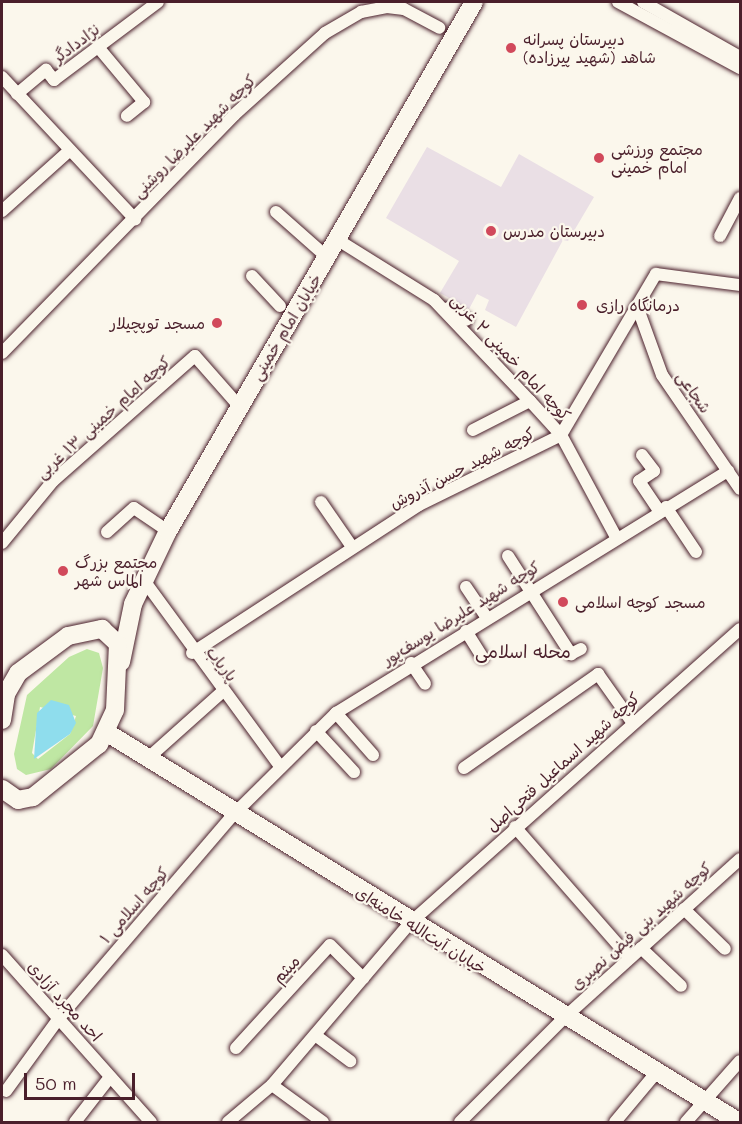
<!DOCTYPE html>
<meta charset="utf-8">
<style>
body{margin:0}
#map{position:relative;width:742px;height:1124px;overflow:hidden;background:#fbf7ec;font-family:Mali,"Playpen Sans Arabic",sans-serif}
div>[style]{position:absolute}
.built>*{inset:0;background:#eadfe5}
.green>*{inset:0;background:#bfe7a3}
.water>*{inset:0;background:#8fdded}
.roads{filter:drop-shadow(0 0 2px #4a1f2b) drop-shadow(0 0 2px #4a1f2b)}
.street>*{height:12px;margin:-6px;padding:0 6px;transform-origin:6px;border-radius:6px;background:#fbf7ec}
.secondary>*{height:18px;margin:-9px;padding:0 9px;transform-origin:9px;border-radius:9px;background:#fbf7ec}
.dots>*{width:16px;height:16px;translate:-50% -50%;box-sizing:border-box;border:3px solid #fbf7ec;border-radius:50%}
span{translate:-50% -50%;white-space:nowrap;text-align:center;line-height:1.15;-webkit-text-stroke:4.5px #fbf7ec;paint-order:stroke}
.poi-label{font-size:16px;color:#4a1f2b}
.left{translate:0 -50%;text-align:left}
.right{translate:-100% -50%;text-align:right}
.street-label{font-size:16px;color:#4a1f2b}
.neighbourhood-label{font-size:18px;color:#4a1f2b}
.frame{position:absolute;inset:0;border:3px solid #4a1f2b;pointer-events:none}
.scale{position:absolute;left:24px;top:1073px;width:111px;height:27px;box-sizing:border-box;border:3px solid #4a1f2b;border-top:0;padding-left:8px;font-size:18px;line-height:21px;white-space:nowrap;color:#4a1f2b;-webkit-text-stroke:4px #fbf7ec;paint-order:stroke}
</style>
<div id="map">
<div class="built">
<div style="clip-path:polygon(427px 147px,501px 187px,519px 154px,594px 197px,568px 241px,563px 240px,516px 327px,485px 310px,489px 300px,477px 294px,469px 309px,440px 293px,459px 261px,386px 218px)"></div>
</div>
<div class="green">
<div style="clip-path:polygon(evenodd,87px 649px,99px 653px,103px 668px,93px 726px,51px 769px,26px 775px,17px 769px,14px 754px,27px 695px,69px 657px,87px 649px,40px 707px,76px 716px,70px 734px,38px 759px,32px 753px,40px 707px)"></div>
</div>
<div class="water">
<div style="clip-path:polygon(51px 700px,69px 705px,76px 723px,70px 734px,34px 759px,37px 713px)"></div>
</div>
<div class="roads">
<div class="street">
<div style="left:618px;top:2px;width:139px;rotate:28.4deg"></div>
<div style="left:643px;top:2px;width:112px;rotate:29.6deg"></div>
<div style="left:98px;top:47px;width:72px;rotate:50.1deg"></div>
<div style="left:144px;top:102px;width:22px;rotate:141deg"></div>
<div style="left:2px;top:77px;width:195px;rotate:46.9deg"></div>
<div style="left:17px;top:94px;width:38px;rotate:-40deg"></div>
<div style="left:46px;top:70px;width:13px;rotate:51deg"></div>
<div style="left:54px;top:80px;width:130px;rotate:-36.9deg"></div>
<div style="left:2px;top:211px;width:91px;rotate:-41.9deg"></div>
<div style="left:276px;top:212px;width:69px;rotate:41.5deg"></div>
<div style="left:720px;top:236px;width:43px;rotate:-62.2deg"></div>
<div style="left:338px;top:240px;width:113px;rotate:32deg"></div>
<div style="left:434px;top:300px;width:139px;rotate:46.5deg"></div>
<div style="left:530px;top:401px;width:46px;rotate:47.6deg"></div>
<div style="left:561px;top:435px;width:116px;rotate:61.7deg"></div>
<div style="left:252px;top:276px;width:41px;rotate:47deg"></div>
<div style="left:637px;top:306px;width:73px;rotate:70.1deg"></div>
<div style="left:662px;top:375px;width:138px;rotate:55.6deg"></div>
<div style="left:448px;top:308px;width:22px;rotate:32deg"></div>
<div style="left:2px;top:353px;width:332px;rotate:-45.7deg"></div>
<div style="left:234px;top:115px;width:122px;rotate:-42deg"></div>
<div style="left:325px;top:33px;width:42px;rotate:-30.3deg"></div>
<div style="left:361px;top:12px;width:26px;rotate:-11deg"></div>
<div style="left:387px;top:7px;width:17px;rotate:7deg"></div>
<div style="left:404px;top:9px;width:40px;rotate:28deg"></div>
<div style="left:473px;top:430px;width:64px;rotate:-27deg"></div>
<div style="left:642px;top:455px;width:20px;rotate:53deg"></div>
<div style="left:654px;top:471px;width:18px;rotate:146deg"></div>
<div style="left:639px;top:481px;width:36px;rotate:56deg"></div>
<div style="left:321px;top:502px;width:55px;rotate:55.4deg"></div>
<div style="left:666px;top:507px;width:54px;rotate:56.3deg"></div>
<div style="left:107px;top:532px;width:36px;rotate:-42deg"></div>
<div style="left:134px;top:508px;width:41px;rotate:34.1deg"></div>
<div style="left:2px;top:543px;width:80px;rotate:-50.6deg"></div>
<div style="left:53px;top:481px;width:189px;rotate:-41.4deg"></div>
<div style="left:195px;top:356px;width:67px;rotate:48.7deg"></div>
<div style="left:508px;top:556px;width:117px;rotate:57.3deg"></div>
<div style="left:571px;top:654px;width:11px;rotate:-27deg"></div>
<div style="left:143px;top:579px;width:232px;rotate:53.8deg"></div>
<div style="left:466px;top:587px;width:37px;rotate:56deg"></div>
<div style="left:466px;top:631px;width:31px;rotate:58deg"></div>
<div style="left:192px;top:653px;width:271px;rotate:-33.1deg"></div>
<div style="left:419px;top:505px;width:158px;rotate:-26.2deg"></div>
<div style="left:561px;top:435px;width:187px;rotate:-59.5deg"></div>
<div style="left:656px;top:274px;width:85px;rotate:7.5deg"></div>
<div style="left:411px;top:663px;width:25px;rotate:56deg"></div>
<div style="left:336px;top:713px;width:56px;rotate:48.6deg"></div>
<div style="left:316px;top:731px;width:56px;rotate:47.2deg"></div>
<div style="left:146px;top:760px;width:102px;rotate:-41.8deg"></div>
<div style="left:464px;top:768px;width:164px;rotate:-35deg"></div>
<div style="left:598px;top:674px;width:59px;rotate:54.7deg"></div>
<div style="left:515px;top:827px;width:173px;rotate:48.8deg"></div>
<div style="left:684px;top:909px;width:57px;rotate:44.3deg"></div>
<div style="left:641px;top:948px;width:55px;rotate:43.5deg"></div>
<div style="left:2px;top:955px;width:224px;rotate:48.3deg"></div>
<div style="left:315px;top:1035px;width:44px;rotate:36.6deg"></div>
<div style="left:236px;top:1048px;width:139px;rotate:-47.6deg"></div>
<div style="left:330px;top:945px;width:47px;rotate:45deg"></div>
<div style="left:272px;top:1085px;width:63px;rotate:36deg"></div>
<div style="left:6px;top:1091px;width:90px;rotate:-54deg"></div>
<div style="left:59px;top:1018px;width:269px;rotate:-49.4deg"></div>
<div style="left:234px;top:814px;width:144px;rotate:-44.7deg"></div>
<div style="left:336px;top:713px;width:461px;rotate:-31.7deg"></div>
<div style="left:75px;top:1122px;width:57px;rotate:-52.1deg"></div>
<div style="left:228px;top:1122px;width:57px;rotate:-40.1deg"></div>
<div style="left:272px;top:1085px;width:213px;rotate:-49.6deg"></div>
<div style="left:410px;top:923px;width:442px;rotate:-41.7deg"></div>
<div style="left:460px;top:1122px;width:147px;rotate:-45deg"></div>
<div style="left:564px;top:1018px;width:237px;rotate:-42.1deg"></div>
<div style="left:615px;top:1122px;width:64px;rotate:-50.1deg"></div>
<div style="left:686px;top:1122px;width:81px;rotate:-48.5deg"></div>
</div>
<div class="secondary">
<div style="left:121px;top:662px;width:59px;rotate:-78.3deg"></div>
<div style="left:133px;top:604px;width:81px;rotate:-64.4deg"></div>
<div style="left:168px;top:531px;width:611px;rotate:-59.95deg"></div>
<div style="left:2px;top:720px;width:26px;rotate:-81deg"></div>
<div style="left:6px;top:694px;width:24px;rotate:-60deg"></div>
<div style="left:18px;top:673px;width:62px;rotate:-36.5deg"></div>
<div style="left:68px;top:636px;width:35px;rotate:-12deg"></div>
<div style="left:102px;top:629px;width:22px;rotate:43deg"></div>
<div style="left:118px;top:644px;width:66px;rotate:92.6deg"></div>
<div style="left:115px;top:710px;width:38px;rotate:115deg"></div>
<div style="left:99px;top:744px;width:85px;rotate:141.2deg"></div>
<div style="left:33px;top:797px;width:15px;rotate:169deg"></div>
<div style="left:18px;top:800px;width:19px;rotate:-145deg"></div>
<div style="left:106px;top:732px;width:743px;rotate:31.64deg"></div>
</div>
</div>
<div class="dots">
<div style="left:511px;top:48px;background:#d1495b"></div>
<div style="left:599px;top:158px;background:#d1495b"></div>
<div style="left:491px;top:231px;background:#d1495b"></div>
<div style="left:582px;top:305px;background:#d1495b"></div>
<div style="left:217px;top:323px;background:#d1495b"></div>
<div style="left:63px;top:571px;background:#d1495b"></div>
<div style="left:563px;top:602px;background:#d1495b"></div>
</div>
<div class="poi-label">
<span class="left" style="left:523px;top:48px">دبیرستان پسرانه<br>شاهد (شهید پیرزاده)</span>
<span class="left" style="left:611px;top:158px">مجتمع ورزشی<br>امام خمینی</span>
<span class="left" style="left:503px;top:231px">دبیرستان مدرس</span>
<span class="left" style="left:596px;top:305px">درمانگاه رازی</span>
<span class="right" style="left:205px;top:323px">مسجد توپچیلار</span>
<span class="left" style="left:75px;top:571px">مجتمع بزرگ<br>الماس شهر</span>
<span class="left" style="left:575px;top:602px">مسجد کوچه اسلامی</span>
</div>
<div class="street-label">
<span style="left:76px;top:43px;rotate:-37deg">نژاددادگر</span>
<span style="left:194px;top:136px;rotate:-45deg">کوچه شهید علیرضا روشنی</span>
<span style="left:286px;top:327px;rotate:-59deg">خیابان امام خمینی</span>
<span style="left:511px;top:357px;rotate:47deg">کوچه امام خمینی ۲ غربی</span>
<span style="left:694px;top:392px;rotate:55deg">شجاعی</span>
<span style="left:103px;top:417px;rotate:-42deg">کوچه امام خمینی ۱۳ غربی</span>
<span style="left:462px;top:468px;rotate:-27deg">کوچه شهید حسن آذروش</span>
<span style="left:461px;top:613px;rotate:-32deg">کوچه شهید علیرضا یوسف‌پور</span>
<span style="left:222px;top:664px;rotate:52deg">پاریاب</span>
<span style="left:563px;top:762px;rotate:-42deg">کوچه شهید اسماعیل فتحی‌اصل</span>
<span style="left:134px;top:905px;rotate:-49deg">کوچه اسلامی ۱</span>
<span style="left:641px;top:926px;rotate:-42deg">کوچه شهید بنی فیض نصیری</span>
<span style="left:421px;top:930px;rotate:32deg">خیابان آیت‌الله خامنه‌ای</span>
<span style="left:286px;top:969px;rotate:-47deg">میثم</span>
<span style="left:65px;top:1001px;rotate:48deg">احد مجرد آزادی</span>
</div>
<div class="neighbourhood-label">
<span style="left:523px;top:651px">محله اسلامی</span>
</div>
<div class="frame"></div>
<div class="scale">50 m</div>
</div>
